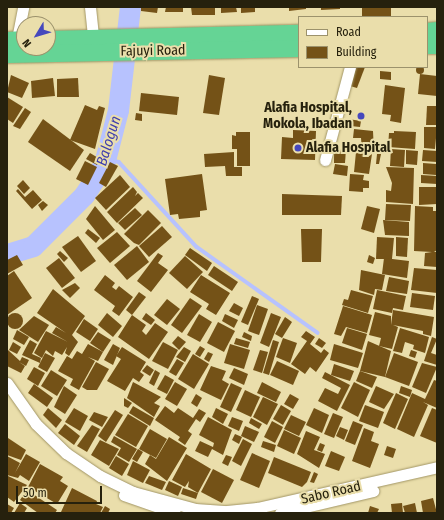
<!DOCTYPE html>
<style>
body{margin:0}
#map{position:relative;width:444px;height:520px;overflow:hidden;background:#eadeab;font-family:"Fira Sans Condensed",sans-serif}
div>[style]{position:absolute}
.stream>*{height:3.5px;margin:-1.75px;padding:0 1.75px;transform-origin:1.75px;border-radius:1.75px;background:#b7c2fe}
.river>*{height:21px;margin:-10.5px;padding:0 10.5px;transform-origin:10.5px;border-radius:10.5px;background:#b7c2fe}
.building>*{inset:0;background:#745217}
.round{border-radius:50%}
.roads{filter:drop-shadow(0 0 1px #a29666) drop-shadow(0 0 1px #a29666)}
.minor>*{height:11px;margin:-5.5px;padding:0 5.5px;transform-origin:5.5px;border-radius:5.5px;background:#fff}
.highway>*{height:17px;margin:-8.5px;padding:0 8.5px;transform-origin:8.5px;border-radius:8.5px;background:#65d495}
.dots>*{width:11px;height:11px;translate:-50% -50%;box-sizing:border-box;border:2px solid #eadeab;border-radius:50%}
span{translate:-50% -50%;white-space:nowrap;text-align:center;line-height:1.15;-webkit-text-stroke:4px #eadeab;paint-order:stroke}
.street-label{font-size:14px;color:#26210d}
.poi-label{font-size:14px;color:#26210d;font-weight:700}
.right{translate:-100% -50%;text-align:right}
.left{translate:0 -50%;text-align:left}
.water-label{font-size:15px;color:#3e3eae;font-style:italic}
.frame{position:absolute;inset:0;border:8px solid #26210d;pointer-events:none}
.legend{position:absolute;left:298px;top:16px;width:130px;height:52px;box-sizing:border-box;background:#eadeab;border:1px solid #9c926c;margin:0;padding:5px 7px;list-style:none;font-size:12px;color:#26210d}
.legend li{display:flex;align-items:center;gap:8px;height:20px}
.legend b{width:20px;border:1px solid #9c926c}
.north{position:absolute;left:16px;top:16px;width:40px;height:40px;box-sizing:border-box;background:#eadeab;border:1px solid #9c926c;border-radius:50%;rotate:232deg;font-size:11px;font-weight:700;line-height:16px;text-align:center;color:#26210d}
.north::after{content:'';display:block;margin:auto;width:14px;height:18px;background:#4648bd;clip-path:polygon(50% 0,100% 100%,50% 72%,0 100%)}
.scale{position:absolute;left:16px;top:486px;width:86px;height:18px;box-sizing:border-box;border:2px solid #26210d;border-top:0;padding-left:5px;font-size:12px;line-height:14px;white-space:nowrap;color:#26210d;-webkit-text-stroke:3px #eadeab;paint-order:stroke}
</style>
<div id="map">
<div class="stream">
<div style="left:105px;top:159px;width:14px;rotate:12deg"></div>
<div style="left:119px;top:162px;width:115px;rotate:47.5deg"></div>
<div style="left:197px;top:247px;width:148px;rotate:35.4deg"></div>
</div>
<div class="river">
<div style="left:7px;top:254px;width:27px;rotate:-17deg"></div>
<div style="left:33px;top:246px;width:72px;rotate:-45deg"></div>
<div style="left:84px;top:195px;width:37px;rotate:-57deg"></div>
<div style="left:104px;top:164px;width:56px;rotate:-75.5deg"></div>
<div style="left:118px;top:110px;width:104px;rotate:-83.4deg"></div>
</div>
<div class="building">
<div style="clip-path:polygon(141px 7px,158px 7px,157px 13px,141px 11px)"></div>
<div style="clip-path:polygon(166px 7px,183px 7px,183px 12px,165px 12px)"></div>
<div style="clip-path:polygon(191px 7px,215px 7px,215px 15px,192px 15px)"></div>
<div style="clip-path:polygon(221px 7px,236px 7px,237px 12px,221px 13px)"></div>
<div style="clip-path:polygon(241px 7px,255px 7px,255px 12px,241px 13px)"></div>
<div style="clip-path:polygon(289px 7px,306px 7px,306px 9px,289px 11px)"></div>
<div style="clip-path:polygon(321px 7px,340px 7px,340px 9px,321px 10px)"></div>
<div style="clip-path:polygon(362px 7px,391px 7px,391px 16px,362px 16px)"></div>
<div class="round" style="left:416px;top:66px;width:8px;height:8px"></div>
<div style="clip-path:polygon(356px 67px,365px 67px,357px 88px,350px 86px)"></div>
<div style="clip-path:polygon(380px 71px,391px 72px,391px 80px,380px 79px)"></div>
<div style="clip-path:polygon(420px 74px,437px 76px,437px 96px,418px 94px)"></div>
<div style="clip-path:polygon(11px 75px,29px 83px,22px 98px,7px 92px)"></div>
<div style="clip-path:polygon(209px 75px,225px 78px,219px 115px,203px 113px)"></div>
<div style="clip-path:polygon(53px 78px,55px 96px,32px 98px,31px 81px)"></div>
<div style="clip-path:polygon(78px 78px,79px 97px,57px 97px,57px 79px)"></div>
<div style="clip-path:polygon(385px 85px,405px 88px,401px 123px,390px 121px,391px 115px,382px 114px)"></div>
<div style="clip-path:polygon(141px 93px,179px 97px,177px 115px,139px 111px)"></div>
<div style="clip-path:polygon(7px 97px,23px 107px,13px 123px,7px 119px)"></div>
<div style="clip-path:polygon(85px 105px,97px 110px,99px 106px,105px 108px,95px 149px,70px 140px)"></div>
<div style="clip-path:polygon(427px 106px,437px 106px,437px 125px,426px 125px)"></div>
<div style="clip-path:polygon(25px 108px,31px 112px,20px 129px,13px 126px)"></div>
<div style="clip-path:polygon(136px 113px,142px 114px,142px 121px,135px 120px)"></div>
<div style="clip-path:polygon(342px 118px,361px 121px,360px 127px,341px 125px)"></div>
<div style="clip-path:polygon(43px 119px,84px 150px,70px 171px,28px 142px)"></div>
<div style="clip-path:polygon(424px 127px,437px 127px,435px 149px,424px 148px)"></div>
<div style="clip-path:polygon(354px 129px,373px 131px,374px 152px,367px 152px,366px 155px,361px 156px,368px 157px,372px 154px,369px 174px,354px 172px,356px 152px,362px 151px,361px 138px,353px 138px)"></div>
<div style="clip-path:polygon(293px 130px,316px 131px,315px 160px,281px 159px,282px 137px,293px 138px)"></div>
<div style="clip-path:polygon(394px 131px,416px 132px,415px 149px,388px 147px,389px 133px,394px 133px)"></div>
<div style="clip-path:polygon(236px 132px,250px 132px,250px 166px,237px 166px,237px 149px,232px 149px,232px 135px,236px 136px)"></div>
<div style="clip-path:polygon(334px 149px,346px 149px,345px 163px,334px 163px)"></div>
<div style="clip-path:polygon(391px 149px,405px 150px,404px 167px,390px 166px)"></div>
<div style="clip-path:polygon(406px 150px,418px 151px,417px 165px,406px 164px)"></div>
<div style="clip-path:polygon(423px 150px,437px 151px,437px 162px,422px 161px)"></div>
<div style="clip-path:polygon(234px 152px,234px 167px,242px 167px,242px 176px,226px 176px,225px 166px,205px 167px,204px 154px)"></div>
<div style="clip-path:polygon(90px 153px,100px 159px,97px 165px,86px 159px)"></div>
<div style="clip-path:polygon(377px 154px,381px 154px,379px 164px,376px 164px)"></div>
<div style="clip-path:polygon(85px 161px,97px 167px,88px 185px,76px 179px)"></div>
<div style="clip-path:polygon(110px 162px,118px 166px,106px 187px,99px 183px)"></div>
<div style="clip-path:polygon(423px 163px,436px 164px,436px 175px,423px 174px)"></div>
<div style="clip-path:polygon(335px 164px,348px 166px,347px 176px,333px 174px)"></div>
<div style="clip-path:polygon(386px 167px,414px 168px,413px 204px,386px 202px,386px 190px,391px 191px,392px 183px)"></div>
<div style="clip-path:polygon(202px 174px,207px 210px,200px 211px,200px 217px,179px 219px,178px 214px,170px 215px,165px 179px)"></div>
<div style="clip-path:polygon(350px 174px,364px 175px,363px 180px,369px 181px,369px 188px,363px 188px,363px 192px,349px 191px)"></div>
<div style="clip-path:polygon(120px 175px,130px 187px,106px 210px,95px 198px)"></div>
<div style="clip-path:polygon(421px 175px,437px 176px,437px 184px,421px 183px)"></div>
<div style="clip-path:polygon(23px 180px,30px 188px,24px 194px,17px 186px)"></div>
<div style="clip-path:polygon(133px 187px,137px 192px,135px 196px,138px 193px,143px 198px,117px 223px,107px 212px)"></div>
<div style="clip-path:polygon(419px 187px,436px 187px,437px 204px,419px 205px)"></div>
<div style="clip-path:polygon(18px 189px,25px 197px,33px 190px,42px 200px,32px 209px,16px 191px)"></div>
<div style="clip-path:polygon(282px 194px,342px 196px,341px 215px,282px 215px)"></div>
<div style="clip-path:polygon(43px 201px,48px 205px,42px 211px,38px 205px)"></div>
<div style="clip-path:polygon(386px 204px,411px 205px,410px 221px,385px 220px)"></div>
<div style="clip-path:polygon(95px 206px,115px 230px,103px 240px,86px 219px)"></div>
<div style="clip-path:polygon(367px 206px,380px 209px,374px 233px,361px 229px)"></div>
<div style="clip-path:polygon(415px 206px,433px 207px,433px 211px,437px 211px,437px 250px,434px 252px,437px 252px,437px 267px,424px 266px,425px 253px,432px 252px,414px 251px)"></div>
<div style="clip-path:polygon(135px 208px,142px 215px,125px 230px,118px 223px)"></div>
<div style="clip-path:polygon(148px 210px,161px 223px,139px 245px,134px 243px,124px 234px)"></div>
<div style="clip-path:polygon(383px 220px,409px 222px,409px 236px,385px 235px)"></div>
<div style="clip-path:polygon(162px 226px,172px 237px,149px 257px,139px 246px)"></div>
<div style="clip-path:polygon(88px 229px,100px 238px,96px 243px,85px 233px)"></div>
<div style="clip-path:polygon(301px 229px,322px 229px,321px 262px,302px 262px)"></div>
<div style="clip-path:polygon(117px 232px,130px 246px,110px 263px,97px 248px)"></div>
<div style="clip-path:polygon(78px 236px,96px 261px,81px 272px,62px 247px)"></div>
<div style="clip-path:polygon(377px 237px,394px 238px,392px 259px,376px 259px)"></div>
<div style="clip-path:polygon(396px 237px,408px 238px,407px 257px,396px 256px)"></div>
<div style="clip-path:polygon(137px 246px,149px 262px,127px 280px,114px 265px)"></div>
<div style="clip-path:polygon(190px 248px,212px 263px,207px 271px,185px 255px)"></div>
<div style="clip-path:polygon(60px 251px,68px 258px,64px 262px,57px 254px)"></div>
<div style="clip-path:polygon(158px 253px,163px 256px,158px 263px,168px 270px,151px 292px,137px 281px)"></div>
<div style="clip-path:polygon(17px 255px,23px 265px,7px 274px,7px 260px)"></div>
<div style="clip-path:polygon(369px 255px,375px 258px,373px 264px,367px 262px)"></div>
<div style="clip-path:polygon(185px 256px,203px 272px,187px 289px,169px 273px)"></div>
<div style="clip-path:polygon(59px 258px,75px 278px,62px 288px,46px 268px)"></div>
<div style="clip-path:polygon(384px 258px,409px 261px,407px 278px,382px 274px)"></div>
<div style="clip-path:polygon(214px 266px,238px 282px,232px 291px,208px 275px)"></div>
<div style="clip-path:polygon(414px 268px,437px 270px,437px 293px,411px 290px)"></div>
<div style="clip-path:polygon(361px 270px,385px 275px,382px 290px,375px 289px,374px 295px,359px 290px)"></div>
<div style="clip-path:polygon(14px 271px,32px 298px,7px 315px,7px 276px)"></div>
<div style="clip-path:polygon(105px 275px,115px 283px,112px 287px,116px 290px,119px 286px,133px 297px,119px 316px,112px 311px,115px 306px,94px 290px)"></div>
<div style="clip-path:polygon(201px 275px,230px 293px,216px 315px,206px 309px,209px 304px,190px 292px)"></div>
<div style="clip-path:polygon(389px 277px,409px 281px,407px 294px,386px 291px)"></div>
<div style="clip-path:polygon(75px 283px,80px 288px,70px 298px,62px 290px)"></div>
<div style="clip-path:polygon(53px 289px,85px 316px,72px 335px,78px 342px,69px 356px,65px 353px,67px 347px,62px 355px,55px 351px,53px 356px,46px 350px,42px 358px,34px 353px,46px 331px,68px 342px,52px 333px,56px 327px,66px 333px,37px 313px)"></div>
<div style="clip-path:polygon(351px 290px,373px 296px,368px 313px,342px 305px,344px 299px,348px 300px)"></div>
<div style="clip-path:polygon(377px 290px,406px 296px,403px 310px,393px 308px,392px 313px,373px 309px)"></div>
<div style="clip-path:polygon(139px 292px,146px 297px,132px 315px,126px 310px)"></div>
<div style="clip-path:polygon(412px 293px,435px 296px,433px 310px,410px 307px)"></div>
<div style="clip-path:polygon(252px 296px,259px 299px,248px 325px,241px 322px)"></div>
<div style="clip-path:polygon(190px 298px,202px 306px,182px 333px,171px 325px)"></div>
<div style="clip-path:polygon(167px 299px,180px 309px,167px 325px,154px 315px)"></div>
<div style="clip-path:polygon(234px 303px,243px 308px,239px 316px,229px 311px)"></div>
<div style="clip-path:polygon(257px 305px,268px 309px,259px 335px,248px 331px)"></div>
<div style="clip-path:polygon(343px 306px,372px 315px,367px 333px,346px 327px,341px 336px,334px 334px)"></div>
<div style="clip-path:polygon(393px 310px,434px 317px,431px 336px,423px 334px,423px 331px,393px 325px,398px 327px,392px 349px,379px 346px,381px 338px,369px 335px,375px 312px,391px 316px,391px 325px)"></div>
<div style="clip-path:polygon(107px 313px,122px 326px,113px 337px,98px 325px)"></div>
<div style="clip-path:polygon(146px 313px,155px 320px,151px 325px,142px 319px)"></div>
<div style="clip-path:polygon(271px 313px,281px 317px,269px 347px,260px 343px)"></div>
<div class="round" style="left:7px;top:313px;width:16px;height:16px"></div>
<div style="clip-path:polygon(199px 314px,212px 322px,200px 342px,187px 335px)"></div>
<div style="clip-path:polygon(225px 314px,238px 320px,234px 328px,222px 321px)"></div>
<div style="clip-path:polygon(132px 315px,146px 325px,142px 331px,146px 335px,155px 323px,168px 332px,149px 359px,118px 337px)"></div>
<div style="clip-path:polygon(34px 316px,49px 325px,38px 342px,19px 330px)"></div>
<div style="clip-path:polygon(285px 317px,292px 322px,282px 338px,275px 334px)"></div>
<div style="clip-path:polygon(84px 319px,98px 329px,90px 341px,76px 332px)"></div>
<div style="clip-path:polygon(218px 322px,235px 331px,224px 352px,207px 343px)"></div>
<div style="clip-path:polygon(347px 328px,367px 334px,362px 350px,342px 343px)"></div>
<div style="clip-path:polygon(400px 328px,429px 337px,425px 353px,413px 349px,414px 345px,405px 342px,402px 353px,393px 351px)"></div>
<div style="clip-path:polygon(17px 330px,29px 337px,24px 345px,13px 339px)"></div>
<div style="clip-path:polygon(306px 331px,315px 337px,310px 344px,321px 353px,324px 349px,329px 353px,316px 372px,310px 367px,305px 374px,291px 364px,307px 341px,301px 337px)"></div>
<div style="clip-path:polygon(98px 332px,111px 340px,103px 352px,90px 343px)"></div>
<div style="clip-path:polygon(244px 332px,252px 336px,251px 341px,242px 337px)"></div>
<div style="clip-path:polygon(178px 336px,186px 342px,179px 350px,172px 343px)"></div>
<div style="clip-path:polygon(432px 337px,437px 339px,431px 353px,437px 355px,437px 365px,424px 361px)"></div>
<div style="clip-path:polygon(236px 338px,250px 342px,248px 348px,234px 344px)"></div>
<div style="clip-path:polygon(283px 338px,297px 343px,290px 363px,276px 357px)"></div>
<div style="clip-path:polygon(319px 338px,326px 343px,322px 348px,315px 344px)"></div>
<div style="clip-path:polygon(30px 340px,37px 344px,32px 354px,41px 358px,40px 363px,22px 355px)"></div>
<div style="clip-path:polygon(273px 340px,279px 342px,269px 375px,263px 373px)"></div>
<div style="clip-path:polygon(368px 341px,391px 351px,385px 377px,360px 371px)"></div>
<div style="clip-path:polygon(13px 342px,21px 347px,17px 354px,9px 350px)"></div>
<div style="clip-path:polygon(163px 342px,178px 350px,168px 369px,152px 361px)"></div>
<div style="clip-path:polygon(88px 344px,103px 352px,98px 361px,88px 357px,95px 361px,79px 390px,70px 385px,73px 379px,58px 371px,67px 356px,72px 359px,77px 351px,82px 354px)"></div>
<div style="clip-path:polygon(113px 344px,120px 348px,113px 365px,104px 360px)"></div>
<div style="clip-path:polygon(230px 344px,250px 350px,244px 369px,224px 363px)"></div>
<div style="clip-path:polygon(334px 344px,363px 353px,358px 368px,330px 360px)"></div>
<div style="clip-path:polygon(200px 346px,205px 349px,200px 357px,195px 354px)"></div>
<div style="clip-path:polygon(122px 347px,146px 362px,140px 372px,144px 375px,139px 382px,133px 378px,125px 391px,107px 381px,121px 359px,116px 356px)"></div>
<div style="clip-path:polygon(184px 347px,191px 351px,185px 362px,176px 357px)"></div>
<div style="clip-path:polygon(8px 350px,20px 361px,22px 357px,29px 360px,26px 366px,19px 362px,25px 366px,21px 373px,7px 366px)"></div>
<div style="clip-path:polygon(260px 350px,268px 352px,262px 373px,253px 370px)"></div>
<div style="clip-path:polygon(411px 350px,417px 352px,415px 358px,409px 356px)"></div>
<div style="clip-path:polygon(208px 352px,213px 354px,209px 362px,204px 359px)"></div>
<div style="clip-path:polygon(45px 353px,55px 358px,47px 372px,38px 367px)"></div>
<div style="clip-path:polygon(394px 353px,418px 362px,409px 386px,385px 377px)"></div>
<div style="clip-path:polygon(193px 354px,209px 364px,194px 389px,178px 379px)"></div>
<div style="clip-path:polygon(177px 359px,184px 363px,176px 376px,169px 372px)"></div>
<div style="clip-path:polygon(277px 361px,299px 371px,293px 385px,270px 375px)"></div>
<div style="clip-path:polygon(96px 362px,109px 369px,97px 390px,87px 390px,82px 387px)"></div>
<div style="clip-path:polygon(422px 363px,437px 367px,426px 393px,412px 387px)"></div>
<div style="clip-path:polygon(334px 364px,354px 371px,350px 381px,331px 375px)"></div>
<div style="clip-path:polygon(147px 365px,154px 370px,150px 376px,142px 371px)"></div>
<div style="clip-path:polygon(211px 366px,226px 371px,222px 380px,229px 384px,221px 400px,200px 390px)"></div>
<div style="clip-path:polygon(34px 367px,45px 373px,38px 386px,27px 379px)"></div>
<div style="clip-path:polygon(234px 368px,248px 374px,244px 385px,229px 378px)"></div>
<div style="clip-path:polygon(51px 370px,67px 380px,57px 396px,41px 386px)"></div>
<div style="clip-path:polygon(155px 370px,160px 373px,154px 386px,149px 383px)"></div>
<div style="clip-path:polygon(360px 371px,377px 377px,372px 388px,356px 381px)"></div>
<div style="clip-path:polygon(325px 372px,350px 385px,337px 411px,318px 401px,325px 388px,338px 394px,341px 388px,322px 378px)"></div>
<div style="clip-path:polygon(165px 375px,174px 380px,167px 394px,157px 389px)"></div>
<div style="clip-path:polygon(434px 380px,437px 381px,437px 408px,423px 402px,428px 405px,414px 437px,397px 429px,412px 393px,425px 399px)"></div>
<div style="clip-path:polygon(133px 382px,161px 397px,154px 403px,160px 406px,154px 417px,127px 398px)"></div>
<div style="clip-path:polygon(175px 382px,187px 389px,177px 406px,165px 399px)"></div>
<div style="clip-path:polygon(262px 382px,281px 392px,276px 402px,257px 393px)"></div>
<div style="clip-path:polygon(354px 382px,370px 390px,358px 417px,341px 408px)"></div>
<div style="clip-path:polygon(231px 383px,242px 388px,231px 412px,220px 407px)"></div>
<div style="clip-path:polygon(34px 384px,53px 398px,47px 407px,28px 393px)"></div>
<div style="clip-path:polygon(64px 386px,77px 395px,65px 414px,54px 407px)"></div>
<div style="clip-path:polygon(376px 386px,394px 394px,384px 409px,369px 402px)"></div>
<div style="clip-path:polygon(401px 386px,412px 390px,410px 397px,399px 393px)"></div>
<div style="clip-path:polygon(245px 390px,260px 397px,251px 417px,236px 410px)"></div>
<div style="clip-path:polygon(396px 393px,408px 399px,395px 429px,383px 423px)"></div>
<div style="clip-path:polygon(196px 394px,202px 398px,197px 407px,191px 403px)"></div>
<div style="clip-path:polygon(290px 394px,299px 399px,293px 409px,284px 404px)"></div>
<div style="clip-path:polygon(263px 397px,278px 404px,267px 425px,253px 417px)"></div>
<div style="clip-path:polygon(124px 398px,132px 403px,128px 408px,124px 406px)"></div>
<div style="clip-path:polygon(281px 405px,291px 411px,283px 425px,273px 419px)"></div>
<div style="clip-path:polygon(365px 405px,384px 412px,378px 428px,359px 421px)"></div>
<div style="clip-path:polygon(133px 406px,154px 418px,150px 426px,129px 413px)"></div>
<div style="clip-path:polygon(165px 406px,174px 413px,178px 408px,193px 418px,199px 409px,206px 413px,200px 422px,196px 419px,188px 431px,192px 434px,185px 445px,178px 440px,180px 437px,155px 420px)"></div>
<div style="clip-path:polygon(48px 408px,62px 420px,56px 428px,43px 415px)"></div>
<div style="clip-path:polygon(74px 408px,88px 416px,80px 431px,65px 422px)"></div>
<div style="clip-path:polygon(216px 408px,228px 414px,223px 424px,212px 417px)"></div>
<div style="clip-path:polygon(314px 408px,329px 415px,322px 433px,306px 425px)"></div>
<div style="clip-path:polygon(432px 408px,437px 410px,437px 443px,420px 436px)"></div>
<div style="clip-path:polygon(115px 410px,123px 415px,106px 442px,98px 436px)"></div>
<div style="clip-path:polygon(94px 412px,108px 417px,102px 427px,89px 420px)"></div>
<div style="clip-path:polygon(333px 413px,343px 417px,334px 438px,324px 434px)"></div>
<div style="clip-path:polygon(128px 414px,148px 426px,136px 447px,115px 435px)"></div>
<div style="clip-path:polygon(291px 415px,306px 422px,299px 436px,284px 429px)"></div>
<div style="clip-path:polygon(208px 417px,232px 430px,223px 455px,212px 449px,208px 457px,195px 451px,200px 441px,213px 447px,214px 443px,199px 435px)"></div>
<div style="clip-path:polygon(232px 417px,243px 421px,239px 431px,228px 426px)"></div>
<div style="clip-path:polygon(251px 418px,262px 424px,259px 429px,249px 423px)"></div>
<div style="clip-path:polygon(272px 421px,283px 427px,275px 443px,264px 437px)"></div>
<div style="clip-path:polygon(353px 421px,363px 425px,355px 445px,345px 441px)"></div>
<div style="clip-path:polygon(65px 424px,80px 436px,74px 445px,58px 433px)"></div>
<div style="clip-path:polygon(92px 425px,100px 429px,87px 452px,77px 446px)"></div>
<div style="clip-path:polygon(245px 426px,259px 432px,254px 442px,241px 436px)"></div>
<div style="clip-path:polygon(340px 427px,348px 430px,344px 440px,336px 436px)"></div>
<div style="clip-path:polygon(364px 428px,374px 432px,371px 441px,379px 444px,370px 468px,352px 461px)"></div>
<div style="clip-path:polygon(150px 429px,167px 439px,156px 458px,139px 449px)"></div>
<div style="clip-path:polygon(284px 430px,301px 438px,294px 454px,277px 446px)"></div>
<div style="clip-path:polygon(306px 431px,320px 437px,314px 450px,325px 454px,319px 468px,297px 454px)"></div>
<div style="clip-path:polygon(235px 434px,242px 437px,239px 444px,232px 440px)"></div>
<div style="clip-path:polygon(114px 436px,137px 449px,129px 462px,117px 455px,121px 448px,111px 442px)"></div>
<div style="clip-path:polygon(169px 437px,187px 448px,167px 481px,145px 464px,150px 455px,156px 459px)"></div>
<div style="clip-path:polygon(8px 438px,26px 450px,21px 460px,7px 455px)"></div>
<div style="clip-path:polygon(243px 439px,252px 444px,241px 466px,232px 461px)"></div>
<div style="clip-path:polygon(100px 440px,119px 449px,109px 466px,91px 455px)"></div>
<div style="clip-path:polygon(263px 441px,276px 445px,274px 452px,261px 447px)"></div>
<div style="clip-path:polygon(320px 443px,325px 445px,322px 452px,317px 450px)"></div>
<div style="clip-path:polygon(387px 446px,396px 449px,393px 458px,384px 455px)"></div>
<div style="clip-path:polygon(138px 449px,143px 452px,137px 462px,132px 459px)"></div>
<div style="clip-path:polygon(331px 451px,345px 457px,339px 471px,325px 466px)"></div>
<div style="clip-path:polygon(252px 453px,270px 461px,259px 488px,240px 480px)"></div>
<div style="clip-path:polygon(26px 454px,40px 462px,29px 481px,20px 475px,18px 478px,7px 475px,7px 456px,20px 463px,15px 473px)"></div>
<div style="clip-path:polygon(186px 454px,211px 469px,198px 493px,188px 487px,189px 481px,185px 487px,172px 480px)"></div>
<div style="clip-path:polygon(226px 455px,232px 457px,228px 466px,222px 463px)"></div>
<div style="clip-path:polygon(116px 456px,129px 464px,122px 476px,109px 468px)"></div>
<div style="clip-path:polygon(274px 457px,311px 472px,307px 482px,302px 487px,268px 473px)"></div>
<div style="clip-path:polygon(133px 461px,150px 470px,143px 483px,127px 475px)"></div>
<div style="clip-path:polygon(40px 464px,63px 477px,60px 481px,68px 486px,57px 504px,28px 487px)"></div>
<div style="clip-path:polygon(213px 469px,234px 480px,222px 503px,201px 492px)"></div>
<div style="clip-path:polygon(314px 472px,318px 474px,314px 483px,310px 482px)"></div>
<div style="clip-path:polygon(8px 476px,27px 485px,14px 502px,7px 497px)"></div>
<div style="clip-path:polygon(149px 476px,166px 482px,162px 490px,145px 483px)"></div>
<div style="clip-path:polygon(169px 481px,182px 487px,178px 496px,165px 490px)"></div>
<div style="clip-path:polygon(72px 488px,97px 501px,96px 504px,103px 507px,100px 513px,61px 512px)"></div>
<div style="clip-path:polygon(183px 488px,198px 493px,196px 499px,181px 494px)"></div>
<div style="clip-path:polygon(27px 490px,57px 510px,55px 513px,38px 513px,20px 500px)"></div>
<div style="clip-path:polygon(433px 498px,437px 513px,423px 513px,421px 501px)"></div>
<div style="clip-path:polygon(20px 503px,27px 508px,24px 513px,14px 513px)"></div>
<div style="clip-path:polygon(402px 503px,403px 513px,392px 513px,391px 504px)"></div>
<div style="clip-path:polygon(415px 503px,417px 513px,405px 513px,403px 506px)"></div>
<div style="clip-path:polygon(7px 504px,14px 508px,11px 513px,7px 513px)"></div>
<div style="clip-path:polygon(105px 506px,110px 509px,108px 513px,101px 513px)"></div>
<div style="clip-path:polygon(370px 506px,379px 509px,377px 513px,368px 513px)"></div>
</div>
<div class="roads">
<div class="minor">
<div style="left:90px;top:7px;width:31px;rotate:84deg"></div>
<div style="left:17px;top:39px;width:33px;rotate:-79deg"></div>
<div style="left:325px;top:160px;width:96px;rotate:-75deg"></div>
<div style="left:7px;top:383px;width:50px;rotate:54.7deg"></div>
<div style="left:36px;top:424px;width:42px;rotate:44deg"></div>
<div style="left:66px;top:453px;width:41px;rotate:34.1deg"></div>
<div style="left:100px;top:476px;width:37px;rotate:26deg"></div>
<div style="left:133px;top:492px;width:64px;rotate:15.3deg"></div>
<div style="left:195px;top:509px;width:32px;rotate:4deg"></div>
<div style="left:227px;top:511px;width:30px;rotate:-6deg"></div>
<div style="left:257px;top:508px;width:185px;rotate:-12.8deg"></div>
<div style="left:124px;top:495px;width:54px;rotate:19.4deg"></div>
<div style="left:280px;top:513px;width:96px;rotate:-13.3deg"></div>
</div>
<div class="highway">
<div style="left:427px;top:31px;width:10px;rotate:-6deg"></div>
<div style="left:48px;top:39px;width:251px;rotate:-1.4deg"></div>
<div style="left:7px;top:40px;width:17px;rotate:-3deg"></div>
<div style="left:427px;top:45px;width:10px"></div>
<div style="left:7px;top:54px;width:292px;rotate:-1.2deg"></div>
</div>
</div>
<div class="dots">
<div style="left:361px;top:116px;background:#4648bd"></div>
<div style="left:298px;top:148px;background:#4648bd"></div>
</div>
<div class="street-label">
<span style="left:153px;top:51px;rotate:-1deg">Fajuyi Road</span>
<span style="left:331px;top:493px;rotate:-13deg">Sabo Road</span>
</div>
<div class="poi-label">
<span class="right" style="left:352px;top:116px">Alafia Hospital,<br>Mokola, Ibadan</span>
<span class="left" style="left:306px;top:148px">Alafia Hospital</span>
</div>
<div class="water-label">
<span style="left:109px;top:141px;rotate:-73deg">Balogun</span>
</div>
<div class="frame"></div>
<ul class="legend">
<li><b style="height:5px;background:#fff"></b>Road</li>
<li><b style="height:11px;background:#745217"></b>Building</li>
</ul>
<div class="north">N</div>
<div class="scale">50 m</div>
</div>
